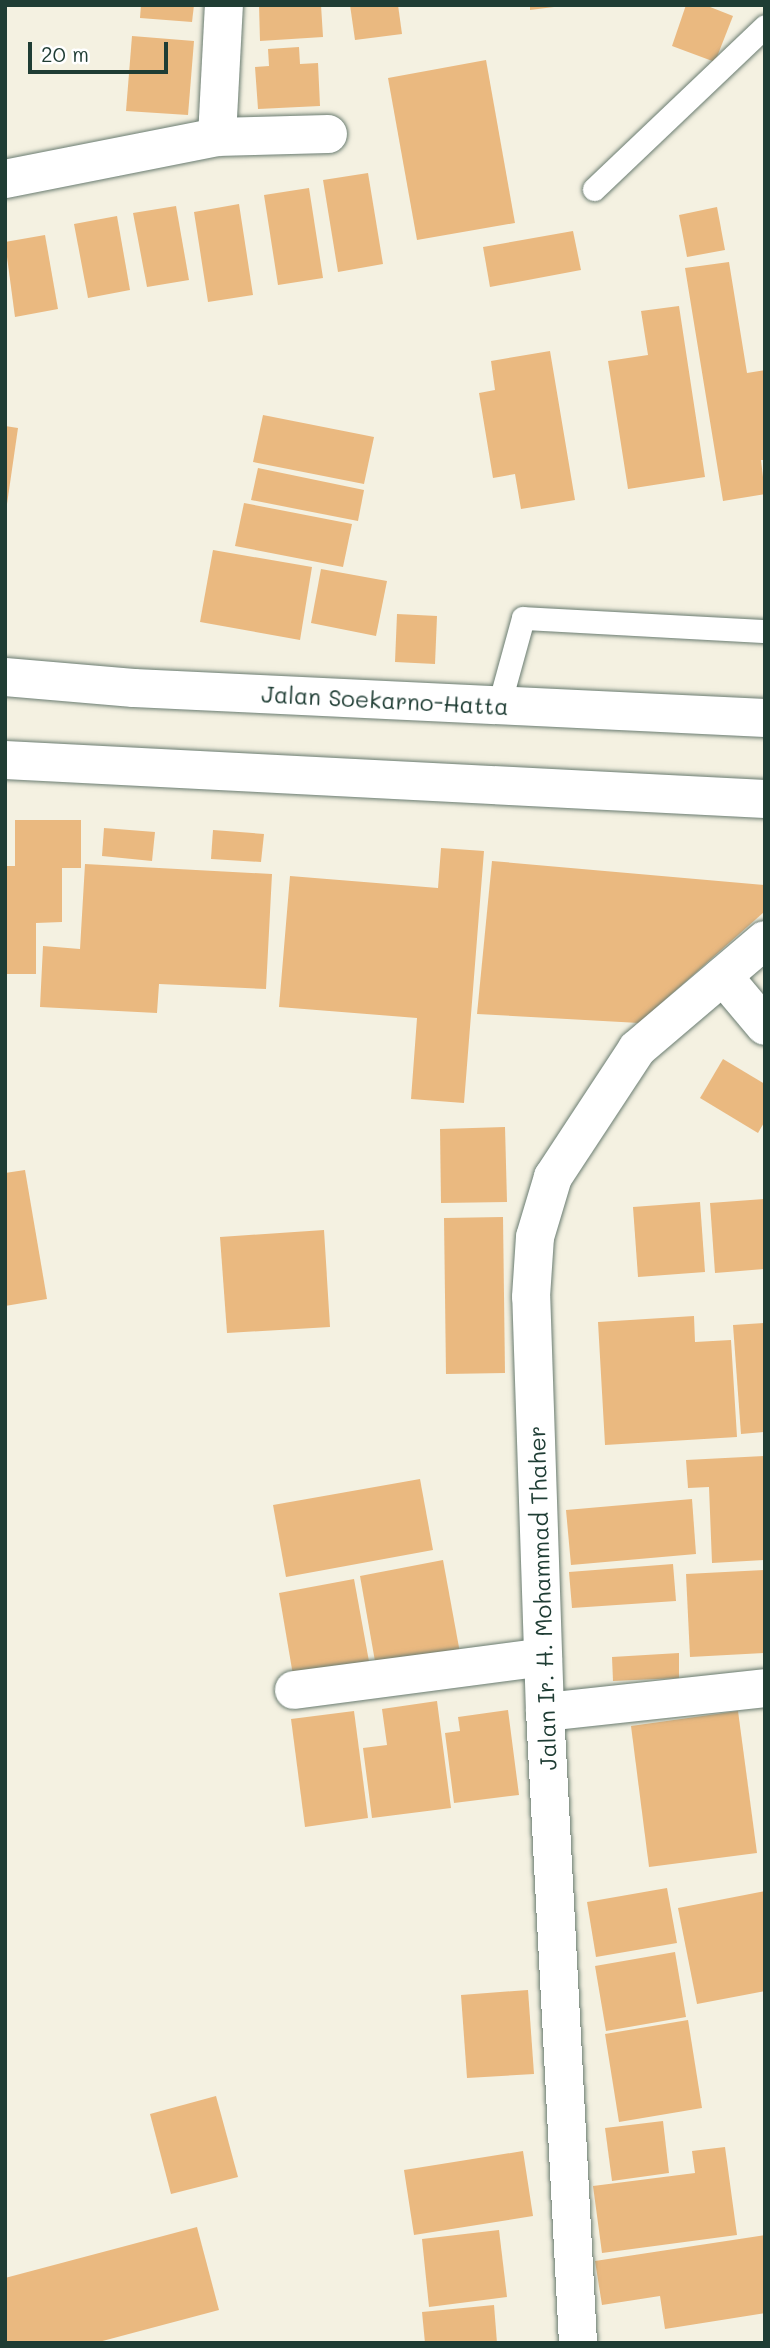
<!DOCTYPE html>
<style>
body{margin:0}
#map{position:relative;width:770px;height:2348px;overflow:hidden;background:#f4f1e1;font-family:Mali,sans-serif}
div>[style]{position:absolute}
.building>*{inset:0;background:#eab980}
.roads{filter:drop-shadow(0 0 2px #6a7c71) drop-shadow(0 0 2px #6a7c71)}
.service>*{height:23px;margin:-11.5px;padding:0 11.5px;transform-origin:11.5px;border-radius:11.5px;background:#fff}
.minor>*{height:38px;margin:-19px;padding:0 19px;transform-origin:19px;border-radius:19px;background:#fff}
.secondary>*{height:38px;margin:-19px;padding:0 19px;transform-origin:19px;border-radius:19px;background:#fff}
.trunk>*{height:38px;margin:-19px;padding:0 19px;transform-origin:19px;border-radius:19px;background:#fff}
span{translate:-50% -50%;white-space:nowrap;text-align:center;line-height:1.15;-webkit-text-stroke:6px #fff;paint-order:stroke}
.street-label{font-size:23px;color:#1f3d34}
.frame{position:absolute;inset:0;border:7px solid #1f3d34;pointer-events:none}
.scale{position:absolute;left:28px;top:42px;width:140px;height:32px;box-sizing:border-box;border:4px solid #1f3d34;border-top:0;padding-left:9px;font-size:21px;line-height:24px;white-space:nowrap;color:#1f3d34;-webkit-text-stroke:5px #fff;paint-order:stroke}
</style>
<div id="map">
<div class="building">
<div style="clip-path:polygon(141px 5px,194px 5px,192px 22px,140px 18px)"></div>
<div style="clip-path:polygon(259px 5px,321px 5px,323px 37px,260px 41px)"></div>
<div style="clip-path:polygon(350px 5px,398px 5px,402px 34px,355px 40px)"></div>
<div style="clip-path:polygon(530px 5px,554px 5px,554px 7px,530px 10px)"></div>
<div style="clip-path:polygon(686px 5px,705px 5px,733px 16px,715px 62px,672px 46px)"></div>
<div style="clip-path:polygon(132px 36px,194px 41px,188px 115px,126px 111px)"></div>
<div style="clip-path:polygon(299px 47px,300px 64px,318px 63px,320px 106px,258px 109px,255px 67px,269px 66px,268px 49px)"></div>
<div style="clip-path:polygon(486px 60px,515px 223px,417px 240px,388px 78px)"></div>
<div style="clip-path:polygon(368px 173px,383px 264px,338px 272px,323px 180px)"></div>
<div style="clip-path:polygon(309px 188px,323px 278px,278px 285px,264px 195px)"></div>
<div style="clip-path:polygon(239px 204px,253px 295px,208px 302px,194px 212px)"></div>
<div style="clip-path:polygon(176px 206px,189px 280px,147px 287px,133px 213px)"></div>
<div style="clip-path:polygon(717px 207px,725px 250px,687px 257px,679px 215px)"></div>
<div style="clip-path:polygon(117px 216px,130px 290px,88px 298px,74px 224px)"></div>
<div style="clip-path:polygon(573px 231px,581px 270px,490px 287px,483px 247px)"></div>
<div style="clip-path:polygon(45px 235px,58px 309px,15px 317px,5px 242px)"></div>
<div style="clip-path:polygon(729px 262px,747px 373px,765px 370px,765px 460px,761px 460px,765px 494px,723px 501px,685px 268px)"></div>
<div style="clip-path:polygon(679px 306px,705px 477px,628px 489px,608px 361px,648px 355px,641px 311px)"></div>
<div style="clip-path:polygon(550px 351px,575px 500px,521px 509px,515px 474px,493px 478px,479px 393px,495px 390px,491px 361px)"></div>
<div style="clip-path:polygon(263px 415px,374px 437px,364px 484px,253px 462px)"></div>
<div style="clip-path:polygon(5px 426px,18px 428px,7px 504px,5px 504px)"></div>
<div style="clip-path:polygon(258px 468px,364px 490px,358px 521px,251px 500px)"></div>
<div style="clip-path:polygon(244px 503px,352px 524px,343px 567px,235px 546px)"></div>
<div style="clip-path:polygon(213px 550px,312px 567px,300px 640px,200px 622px)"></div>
<div style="clip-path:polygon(321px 569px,387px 581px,376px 636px,311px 623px)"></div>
<div style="clip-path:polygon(397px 614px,437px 616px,435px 664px,395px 662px)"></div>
<div style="clip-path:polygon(15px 820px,81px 820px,81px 868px,62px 868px,62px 922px,36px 923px,36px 974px,5px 974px,5px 866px,15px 866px)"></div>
<div style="clip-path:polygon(104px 828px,155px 832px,152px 861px,102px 856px)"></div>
<div style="clip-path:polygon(213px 830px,264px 834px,261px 862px,211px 859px)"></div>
<div style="clip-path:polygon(441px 848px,484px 851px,464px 1103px,411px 1099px,417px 1018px,279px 1007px,290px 876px,438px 888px)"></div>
<div style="clip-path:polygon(492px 861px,765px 885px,765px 911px,639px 1023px,477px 1014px)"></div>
<div style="clip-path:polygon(85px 864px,272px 874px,266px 989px,159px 984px,157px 1013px,40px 1007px,43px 946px,80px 949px)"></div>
<div style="clip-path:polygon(723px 1059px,765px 1084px,765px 1121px,758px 1133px,700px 1098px)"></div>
<div style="clip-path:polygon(505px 1127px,507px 1202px,441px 1203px,440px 1129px)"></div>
<div style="clip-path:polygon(25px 1170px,47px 1299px,5px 1306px,5px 1173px)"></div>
<div style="clip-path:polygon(765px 1199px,765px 1269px,715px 1273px,710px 1203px)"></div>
<div style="clip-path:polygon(700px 1202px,705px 1272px,638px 1277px,633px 1207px)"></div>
<div style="clip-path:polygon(503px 1217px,505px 1373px,446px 1374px,444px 1218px)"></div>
<div style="clip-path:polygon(324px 1230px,330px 1327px,227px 1333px,220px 1237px)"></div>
<div style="clip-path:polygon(694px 1316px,695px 1342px,731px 1340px,737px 1437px,605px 1445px,598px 1322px)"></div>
<div style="clip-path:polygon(765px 1323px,765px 1432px,741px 1434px,733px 1325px)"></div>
<div style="clip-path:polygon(765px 1456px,765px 1560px,712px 1563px,709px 1487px,688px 1488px,686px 1460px)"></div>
<div style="clip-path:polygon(420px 1479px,433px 1550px,286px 1577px,273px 1505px)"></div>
<div style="clip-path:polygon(692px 1499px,696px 1554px,571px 1565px,566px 1510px)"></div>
<div style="clip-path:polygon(443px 1560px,460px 1653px,376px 1667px,360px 1576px)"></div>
<div style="clip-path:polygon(673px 1564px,676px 1601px,572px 1608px,569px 1572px)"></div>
<div style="clip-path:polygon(765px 1570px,765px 1653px,690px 1657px,686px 1574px)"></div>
<div style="clip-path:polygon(354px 1579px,370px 1667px,294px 1681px,279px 1593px)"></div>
<div style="clip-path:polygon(679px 1653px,679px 1678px,613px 1681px,612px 1657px)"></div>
<div style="clip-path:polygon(437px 1701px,451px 1808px,372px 1818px,363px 1748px,387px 1745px,382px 1709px)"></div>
<div style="clip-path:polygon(508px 1710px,519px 1795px,454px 1803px,445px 1733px,460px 1731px,458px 1717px)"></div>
<div style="clip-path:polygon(354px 1711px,368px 1818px,305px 1827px,291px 1719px)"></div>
<div style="clip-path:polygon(738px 1711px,757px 1853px,649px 1867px,631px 1726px)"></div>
<div style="clip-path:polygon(667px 1888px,677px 1943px,596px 1957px,587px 1902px)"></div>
<div style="clip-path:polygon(765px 1891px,765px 1991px,697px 2004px,678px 1908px)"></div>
<div style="clip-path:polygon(675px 1952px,686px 2017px,606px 2031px,595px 1966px)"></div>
<div style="clip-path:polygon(528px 1990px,534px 2074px,467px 2078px,461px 1995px)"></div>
<div style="clip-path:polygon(688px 2020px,702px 2108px,619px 2122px,605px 2034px)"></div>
<div style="clip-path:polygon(216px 2096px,238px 2177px,171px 2194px,150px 2114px)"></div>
<div style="clip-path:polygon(663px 2121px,669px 2173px,612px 2181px,605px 2128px)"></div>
<div style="clip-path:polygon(725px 2147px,737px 2235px,602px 2253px,593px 2186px,695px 2173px,692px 2151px)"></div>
<div style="clip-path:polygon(523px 2151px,533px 2216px,414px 2235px,404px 2170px)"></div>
<div style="clip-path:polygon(197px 2227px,219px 2310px,95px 2343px,5px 2343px,5px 2278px)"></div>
<div style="clip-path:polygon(499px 2230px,507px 2297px,429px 2307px,422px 2239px)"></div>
<div style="clip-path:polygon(765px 2235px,765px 2313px,665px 2329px,660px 2296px,602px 2305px,595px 2261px)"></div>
<div style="clip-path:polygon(494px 2305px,497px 2343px,425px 2343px,422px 2312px)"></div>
</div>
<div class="roads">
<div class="service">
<div style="left:594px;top:189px;width:236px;rotate:-43.6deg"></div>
<div style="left:499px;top:705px;width:90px;rotate:-74.6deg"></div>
<div style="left:523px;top:618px;width:242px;rotate:3.1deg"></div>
</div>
<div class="minor">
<div style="left:217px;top:137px;width:132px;rotate:-87deg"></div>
<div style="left:5px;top:179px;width:216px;rotate:-11.2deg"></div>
<div style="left:217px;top:137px;width:111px;rotate:-1.5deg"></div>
<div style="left:723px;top:976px;width:65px;rotate:50deg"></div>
<div style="left:294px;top:1690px;width:251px;rotate:-7.5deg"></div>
<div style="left:545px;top:1712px;width:221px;rotate:-6.2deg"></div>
</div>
<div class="secondary">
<div style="left:578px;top:2343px;width:632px;rotate:-92.99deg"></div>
<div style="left:545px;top:1712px;width:415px;rotate:-91.9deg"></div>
<div style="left:531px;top:1297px;width:60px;rotate:-86.2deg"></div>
<div style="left:535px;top:1237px;width:63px;rotate:-73.3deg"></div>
<div style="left:553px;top:1177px;width:153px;rotate:-56.7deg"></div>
<div style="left:637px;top:1049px;width:168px;rotate:-40.4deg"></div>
</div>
<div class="trunk">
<div style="left:5px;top:677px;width:129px;rotate:4.9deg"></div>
<div style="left:134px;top:688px;width:632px;rotate:2.72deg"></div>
<div style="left:5px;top:760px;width:761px;rotate:2.94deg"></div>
</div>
</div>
<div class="street-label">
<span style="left:385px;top:700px;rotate:3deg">Jalan Soekarno-Hatta</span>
<span style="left:542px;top:1598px;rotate:-92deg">Jalan Ir. H. Mohammad Thaher</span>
</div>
<div class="frame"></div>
<div class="scale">20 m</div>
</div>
